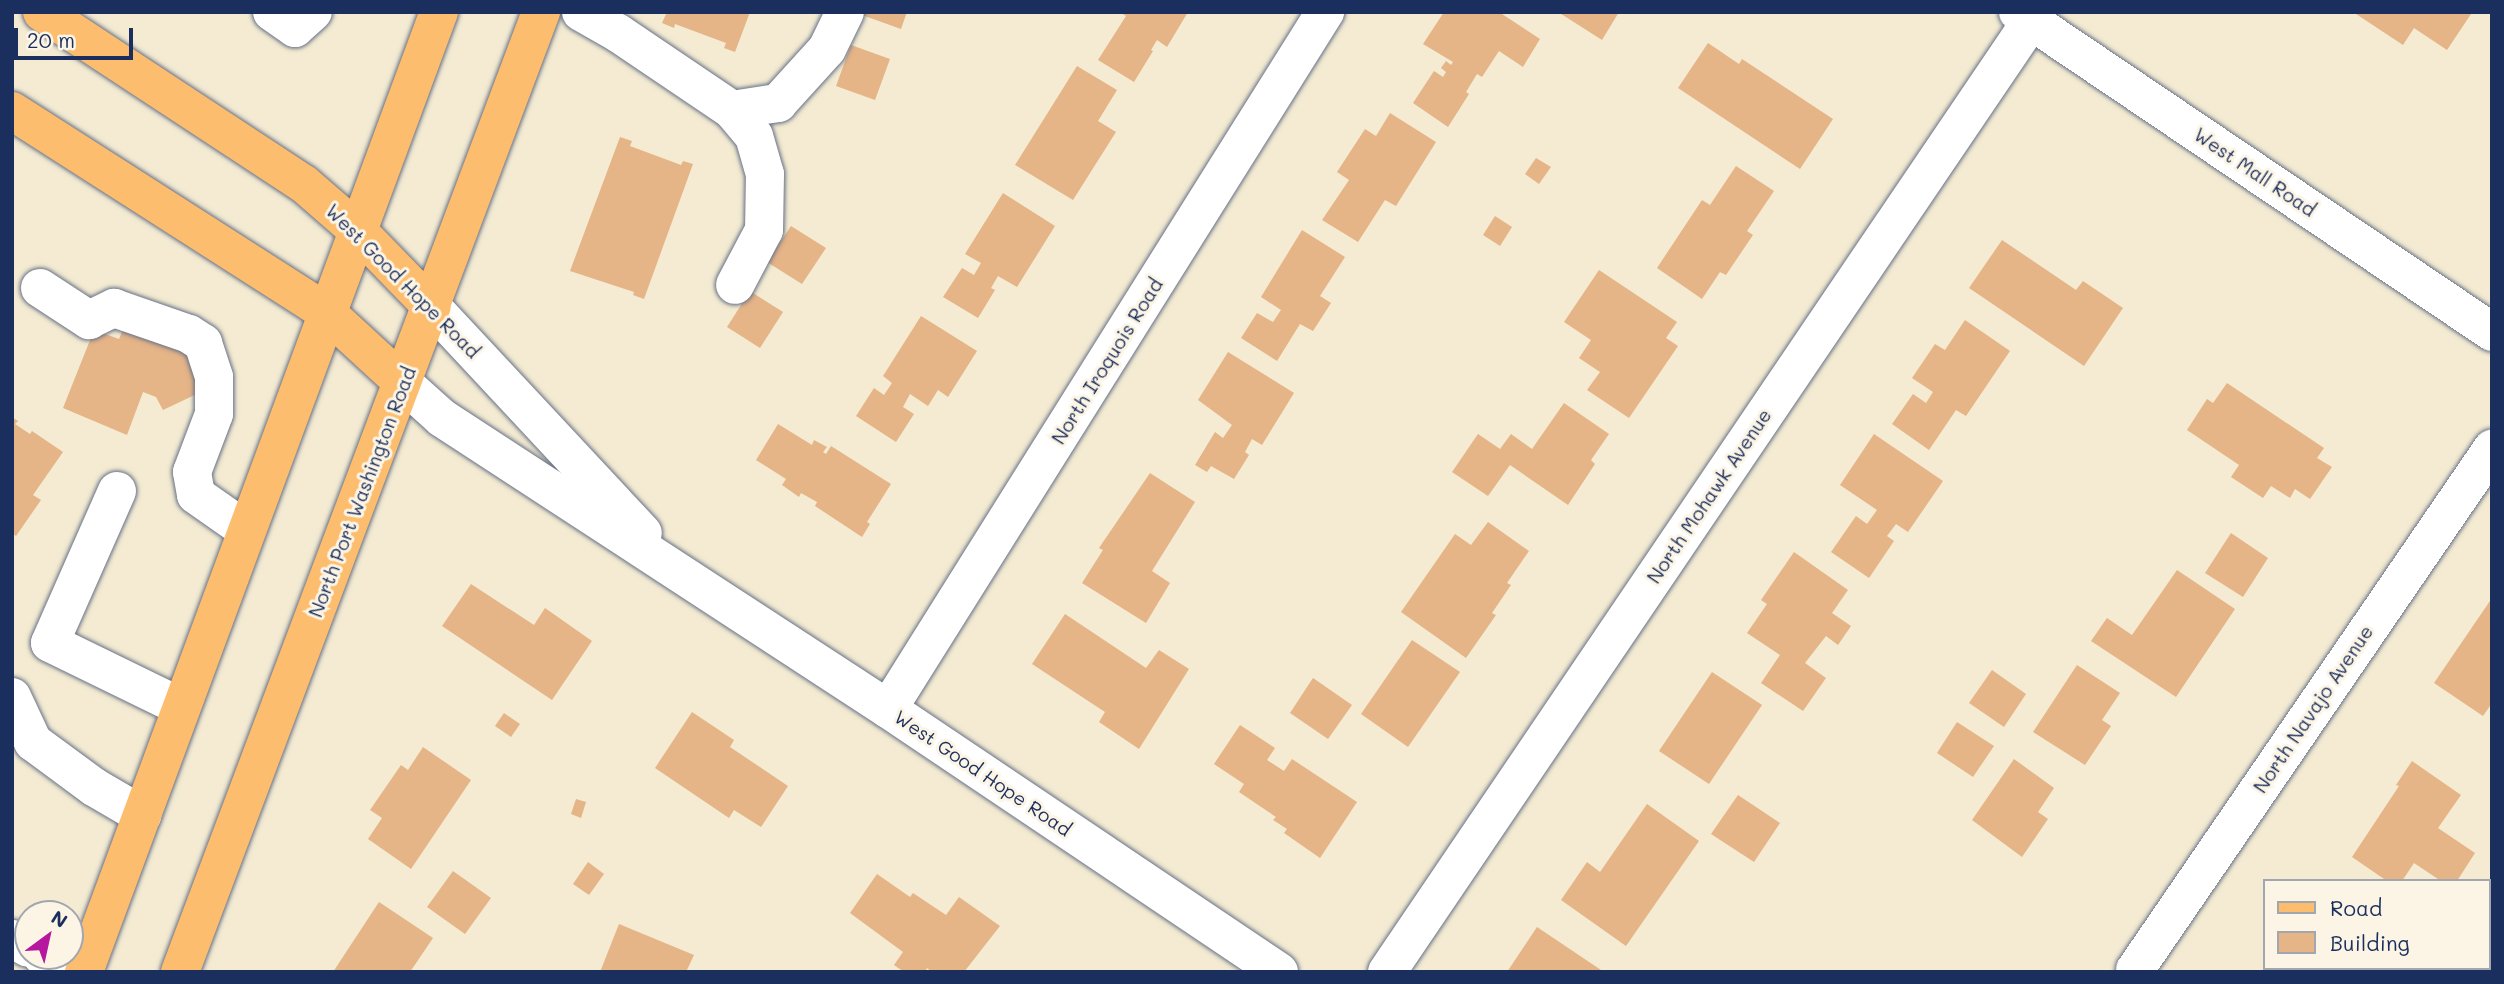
<!DOCTYPE html>
<style>
body{margin:0}
#map{position:relative;width:2504px;height:984px;overflow:hidden;background:#f4ebd2;font-family:Mali,sans-serif}
div>[style]{position:absolute}
.building>*{inset:0;background:#e5b487}
.roads{filter:drop-shadow(0 0 2px #677187) drop-shadow(0 0 2px #677187)}
.minor>*{height:38px;margin:-19px;padding:0 19px;transform-origin:19px;border-radius:19px;background:#fff}
.major>*{height:38px;margin:-19px;padding:0 19px;transform-origin:19px;border-radius:19px;background:#fcbd6e}
span{translate:-50% -50%;white-space:nowrap;text-align:center;line-height:1.15;-webkit-text-stroke:6px #fcf5e5;paint-order:stroke}
.street-label{font-size:19px;color:#1b2f5e}
.frame{position:absolute;inset:0;border:14px solid #1b2f5e;pointer-events:none}
.legend{position:absolute;left:2263px;top:879px;width:228px;height:91px;box-sizing:border-box;background:#fcf5e5;border:2px solid #a2a6af;margin:0;padding:9px 12px;list-style:none;font-size:21px;color:#1b2f5e}
.legend li{display:flex;align-items:center;gap:14px;height:35px}
.legend b{width:35px;border:2px solid #a2a6af}
.north{position:absolute;left:14px;top:900px;width:70px;height:70px;box-sizing:border-box;background:#fcf5e5;border:2px solid #a2a6af;border-radius:50%;rotate:33deg;font-size:19px;font-weight:700;line-height:28px;text-align:center;color:#1b2f5e}
.north::after{content:'';display:block;margin:auto;width:24px;height:32px;background:#b5179e;clip-path:polygon(50% 0,100% 100%,50% 72%,0 100%)}
.scale{position:absolute;left:14px;top:28px;width:119px;height:32px;box-sizing:border-box;border:4px solid #1b2f5e;border-top:0;padding-left:9px;font-size:21px;line-height:24px;white-space:nowrap;color:#1b2f5e;-webkit-text-stroke:5px #fcf5e5;paint-order:stroke}
</style>
<div id="map">
<div class="building">
<div style="clip-path:polygon(667px 12px,750px 12px,735px 52px,724px 48px,726px 43px,675px 24px,674px 28px,662px 23px)"></div>
<div style="clip-path:polygon(863px 12px,907px 12px,901px 29px,862px 15px)"></div>
<div style="clip-path:polygon(1120px 12px,1188px 12px,1167px 47px,1157px 40px,1151px 50px,1153px 51px,1134px 82px,1098px 60px,1126px 16px)"></div>
<div style="clip-path:polygon(1444px 12px,1499px 12px,1540px 39px,1523px 67px,1499px 51px,1482px 77px,1477px 74px,1466px 92px,1469px 94px,1448px 127px,1413px 103px,1434px 71px,1443px 77px,1446px 72px,1441px 68px,1446px 61px,1451px 65px,1453px 62px,1423px 44px)"></div>
<div style="clip-path:polygon(1558px 12px,1619px 12px,1602px 40px)"></div>
<div style="clip-path:polygon(2353px 12px,2468px 12px,2471px 14px,2447px 50px,2414px 28px,2403px 45px)"></div>
<div style="clip-path:polygon(1708px 43px,1739px 64px,1742px 59px,1833px 119px,1800px 169px,1678px 88px)"></div>
<div style="clip-path:polygon(851px 45px,890px 59px,875px 100px,836px 86px)"></div>
<div style="clip-path:polygon(1077px 66px,1117px 90px,1098px 121px,1116px 132px,1073px 200px,1015px 165px)"></div>
<div style="clip-path:polygon(1390px 113px,1436px 142px,1396px 206px,1385px 200px,1358px 242px,1322px 220px,1349px 180px,1337px 172px,1365px 129px,1376px 136px)"></div>
<div style="clip-path:polygon(620px 137px,632px 141px,630px 146px,681px 165px,683px 161px,693px 164px,644px 299px,633px 295px,634px 292px,570px 271px)"></div>
<div style="clip-path:polygon(1536px 158px,1551px 167px,1539px 184px,1525px 174px)"></div>
<div style="clip-path:polygon(1736px 166px,1774px 191px,1747px 231px,1753px 235px,1726px 275px,1720px 272px,1702px 299px,1657px 268px,1702px 200px,1710px 205px)"></div>
<div style="clip-path:polygon(1003px 193px,1055px 226px,1017px 287px,998px 276px,991px 288px,995px 290px,978px 318px,943px 297px,962px 268px,974px 275px,981px 263px,965px 254px)"></div>
<div style="clip-path:polygon(1495px 216px,1512px 227px,1500px 246px,1483px 235px)"></div>
<div style="clip-path:polygon(791px 226px,826px 248px,802px 284px,767px 262px)"></div>
<div style="clip-path:polygon(1302px 230px,1345px 257px,1320px 296px,1331px 303px,1313px 331px,1300px 324px,1277px 361px,1241px 338px,1257px 313px,1273px 322px,1281px 310px,1261px 297px)"></div>
<div style="clip-path:polygon(2002px 240px,2076px 290px,2083px 281px,2123px 308px,2084px 366px,1969px 288px)"></div>
<div style="clip-path:polygon(1599px 270px,1677px 322px,1666px 338px,1678px 346px,1629px 418px,1587px 390px,1600px 372px,1579px 358px,1591px 340px,1564px 322px)"></div>
<div style="clip-path:polygon(750px 291px,783px 312px,760px 348px,727px 327px)"></div>
<div style="clip-path:polygon(921px 316px,977px 351px,948px 397px,938px 390px,928px 406px,910px 394px,903px 407px,914px 414px,896px 442px,856px 416px,874px 388px,884px 395px,892px 383px,883px 376px)"></div>
<div style="clip-path:polygon(128px 317px,196px 343px,189px 363px,201px 392px,163px 410px,156px 397px,143px 392px,127px 435px,63px 408px,94px 330px,119px 339px)"></div>
<div style="clip-path:polygon(1965px 320px,2010px 351px,1966px 416px,1956px 410px,1929px 450px,1892px 424px,1913px 394px,1926px 403px,1933px 392px,1912px 378px,1935px 344px,1945px 350px)"></div>
<div style="clip-path:polygon(1228px 352px,1294px 393px,1262px 445px,1252px 439px,1245px 452px,1249px 455px,1234px 479px,1211px 466px,1207px 472px,1195px 465px,1215px 432px,1223px 438px,1232px 425px,1198px 400px)"></div>
<div style="clip-path:polygon(2227px 383px,2324px 448px,2317px 458px,2332px 467px,2310px 499px,2295px 489px,2290px 498px,2271px 486px,2263px 498px,2231px 477px,2239px 465px,2187px 430px,2207px 399px,2213px 403px)"></div>
<div style="clip-path:polygon(1564px 403px,1609px 434px,1591px 460px,1595px 464px,1568px 505px,1510px 465px,1488px 496px,1452px 472px,1478px 434px,1500px 449px,1511px 434px,1532px 449px)"></div>
<div style="clip-path:polygon(12px 417px,18px 421px,15px 424px,30px 434px,32px 431px,63px 452px,33px 495px,41px 500px,16px 536px,12px 533px)"></div>
<div style="clip-path:polygon(778px 424px,812px 445px,814px 440px,827px 447px,823px 452px,826px 454px,831px 446px,891px 484px,867px 522px,870px 524px,862px 537px,815px 506px,817px 502px,801px 493px,799px 497px,782px 485px,786px 479px,756px 460px)"></div>
<div style="clip-path:polygon(1874px 434px,1943px 481px,1908px 532px,1896px 524px,1887px 536px,1894px 541px,1869px 578px,1831px 552px,1856px 516px,1867px 524px,1877px 510px,1840px 485px)"></div>
<div style="clip-path:polygon(1150px 473px,1195px 502px,1152px 571px,1170px 583px,1146px 623px,1082px 583px,1103px 550px,1099px 548px)"></div>
<div style="clip-path:polygon(1488px 522px,1529px 551px,1507px 583px,1511px 585px,1492px 613px,1496px 615px,1466px 658px,1401px 612px,1455px 534px,1471px 545px)"></div>
<div style="clip-path:polygon(2231px 533px,2268px 558px,2243px 597px,2205px 573px)"></div>
<div style="clip-path:polygon(1794px 552px,1848px 590px,1832px 613px,1851px 626px,1838px 645px,1826px 636px,1805px 663px,1826px 678px,1803px 711px,1761px 683px,1780px 655px,1747px 633px,1767px 604px,1761px 600px)"></div>
<div style="clip-path:polygon(2177px 570px,2235px 609px,2176px 697px,2091px 641px,2107px 618px,2132px 635px)"></div>
<div style="clip-path:polygon(471px 584px,534px 625px,545px 608px,592px 641px,552px 700px,442px 626px)"></div>
<div style="clip-path:polygon(2492px 598px,2492px 703px,2483px 716px,2434px 683px)"></div>
<div style="clip-path:polygon(1065px 614px,1146px 668px,1159px 650px,1189px 669px,1139px 749px,1099px 722px,1105px 712px,1032px 664px)"></div>
<div style="clip-path:polygon(1412px 640px,1460px 672px,1408px 747px,1361px 714px)"></div>
<div style="clip-path:polygon(2077px 665px,2120px 693px,2102px 720px,2111px 726px,2085px 765px,2033px 732px)"></div>
<div style="clip-path:polygon(1992px 670px,2026px 694px,2004px 727px,1969px 703px)"></div>
<div style="clip-path:polygon(1712px 672px,1762px 705px,1709px 784px,1659px 751px)"></div>
<div style="clip-path:polygon(1313px 678px,1352px 705px,1328px 739px,1290px 713px)"></div>
<div style="clip-path:polygon(692px 712px,734px 740px,730px 747px,788px 786px,761px 827px,734px 810px,729px 818px,655px 768px)"></div>
<div style="clip-path:polygon(504px 713px,520px 724px,511px 737px,495px 726px)"></div>
<div style="clip-path:polygon(1957px 722px,1994px 746px,1973px 777px,1937px 753px)"></div>
<div style="clip-path:polygon(1240px 725px,1275px 748px,1267px 760px,1284px 771px,1292px 759px,1357px 802px,1320px 858px,1284px 833px,1287px 829px,1273px 820px,1276px 817px,1239px 792px,1244px 784px,1214px 764px)"></div>
<div style="clip-path:polygon(423px 747px,471px 780px,411px 869px,368px 839px,382px 818px,370px 810px,401px 765px,408px 770px)"></div>
<div style="clip-path:polygon(2014px 759px,2054px 788px,2038px 812px,2048px 819px,2022px 857px,1972px 820px)"></div>
<div style="clip-path:polygon(2412px 761px,2461px 795px,2438px 828px,2475px 853px,2457px 881px,2441px 881px,2414px 863px,2402px 881px,2387px 881px,2352px 857px,2399px 786px,2396px 785px)"></div>
<div style="clip-path:polygon(1738px 795px,1780px 823px,1754px 862px,1711px 834px)"></div>
<div style="clip-path:polygon(576px 799px,586px 802px,581px 818px,571px 814px)"></div>
<div style="clip-path:polygon(1647px 804px,1699px 841px,1626px 946px,1561px 900px,1587px 862px,1600px 872px)"></div>
<div style="clip-path:polygon(588px 862px,604px 874px,589px 895px,573px 884px)"></div>
<div style="clip-path:polygon(453px 871px,491px 898px,465px 934px,427px 907px)"></div>
<div style="clip-path:polygon(877px 874px,910px 897px,913px 893px,946px 915px,959px 897px,1000px 926px,964px 972px,932px 972px,927px 968px,925px 972px,904px 972px,894px 965px,903px 952px,850px 913px)"></div>
<div style="clip-path:polygon(379px 902px,433px 938px,410px 972px,333px 972px)"></div>
<div style="clip-path:polygon(619px 924px,694px 955px,686px 972px,600px 972px)"></div>
<div style="clip-path:polygon(1537px 927px,1604px 972px,1507px 972px)"></div>
<div style="clip-path:polygon(2265px 968px,2322px 968px,2327px 972px,2262px 972px)"></div>
</div>
<div class="roads">
<div class="minor">
<div style="left:272px;top:12px;width:28px;rotate:35deg"></div>
<div style="left:295px;top:28px;width:24px;rotate:-42deg"></div>
<div style="left:581px;top:12px;width:43px;rotate:29.6deg"></div>
<div style="left:618px;top:33px;width:138px;rotate:34deg"></div>
<div style="left:732px;top:110px;width:34px;rotate:50deg"></div>
<div style="left:754px;top:136px;width:40px;rotate:74deg"></div>
<div style="left:765px;top:174px;width:56px;rotate:91deg"></div>
<div style="left:764px;top:230px;width:62px;rotate:117.8deg"></div>
<div style="left:2018px;top:12px;width:572px;rotate:34.02deg"></div>
<div style="left:732px;top:110px;width:47px;rotate:-8.7deg"></div>
<div style="left:778px;top:103px;width:73px;rotate:-47.8deg"></div>
<div style="left:827px;top:49px;width:41px;rotate:-64.1deg"></div>
<div style="left:40px;top:288px;width:59px;rotate:33.1deg"></div>
<div style="left:89px;top:320px;width:28px;rotate:-26deg"></div>
<div style="left:114px;top:308px;width:79px;rotate:19.1deg"></div>
<div style="left:189px;top:334px;width:17px;rotate:33deg"></div>
<div style="left:203px;top:343px;width:36px;rotate:72deg"></div>
<div style="left:214px;top:377px;width:37px;rotate:90deg"></div>
<div style="left:214px;top:414px;width:62px;rotate:110.8deg"></div>
<div style="left:192px;top:472px;width:23px;rotate:80deg"></div>
<div style="left:196px;top:495px;width:61px;rotate:35deg"></div>
<div style="left:432px;top:307px;width:309px;rotate:47deg"></div>
<div style="left:402px;top:382px;width:54px;rotate:42deg"></div>
<div style="left:442px;top:418px;width:533px;rotate:33.12deg"></div>
<div style="left:888px;top:709px;width:471px;rotate:33.9deg"></div>
<div style="left:117px;top:491px;width:166px;rotate:113.8deg"></div>
<div style="left:50px;top:643px;width:146px;rotate:26deg"></div>
<div style="left:12px;top:697px;width:50px;rotate:65deg"></div>
<div style="left:33px;top:742px;width:76px;rotate:36.4deg"></div>
<div style="left:94px;top:787px;width:56px;rotate:30.3deg"></div>
<div style="left:888px;top:709px;width:823px;rotate:-57.91deg"></div>
<div style="left:12px;top:939px;width:18px;rotate:29deg"></div>
<div style="left:42px;top:956px;width:32px;rotate:30deg"></div>
<div style="left:2135px;top:970px;width:632px;rotate:-55.58deg"></div>
<div style="left:1387px;top:972px;width:1159px;rotate:-55.9deg"></div>
</div>
<div class="major">
<div style="left:42px;top:12px;width:313px;rotate:33.3deg"></div>
<div style="left:304px;top:184px;width:70px;rotate:41deg"></div>
<div style="left:357px;top:230px;width:107px;rotate:45.8deg"></div>
<div style="left:12px;top:111px;width:373px;rotate:32.6deg"></div>
<div style="left:326px;top:312px;width:103px;rotate:42.6deg"></div>
<div style="left:84px;top:972px;width:1024px;rotate:-69.71deg"></div>
<div style="left:180px;top:972px;width:1026px;rotate:-69.39deg"></div>
</div>
</div>
<div class="street-label">
<span style="left:2255px;top:172px;rotate:34deg">West Mall Road</span>
<span style="left:403px;top:281px;rotate:45deg">West Good Hope Road</span>
<span style="left:1107px;top:361px;rotate:-58deg">North Iroquois Road</span>
<span style="left:362px;top:492px;rotate:-69deg">North Port Washington Road</span>
<span style="left:1709px;top:496px;rotate:-56deg">North Mohawk Avenue</span>
<span style="left:2313px;top:709px;rotate:-56deg">North Navajo Avenue</span>
<span style="left:983px;top:773px;rotate:34deg">West Good Hope Road</span>
</div>
<div class="frame"></div>
<ul class="legend">
<li><b style="height:9px;background:#fcbd6e"></b>Road</li>
<li><b style="height:19px;background:#e5b487"></b>Building</li>
</ul>
<div class="north">N</div>
<div class="scale">20 m</div>
</div>
